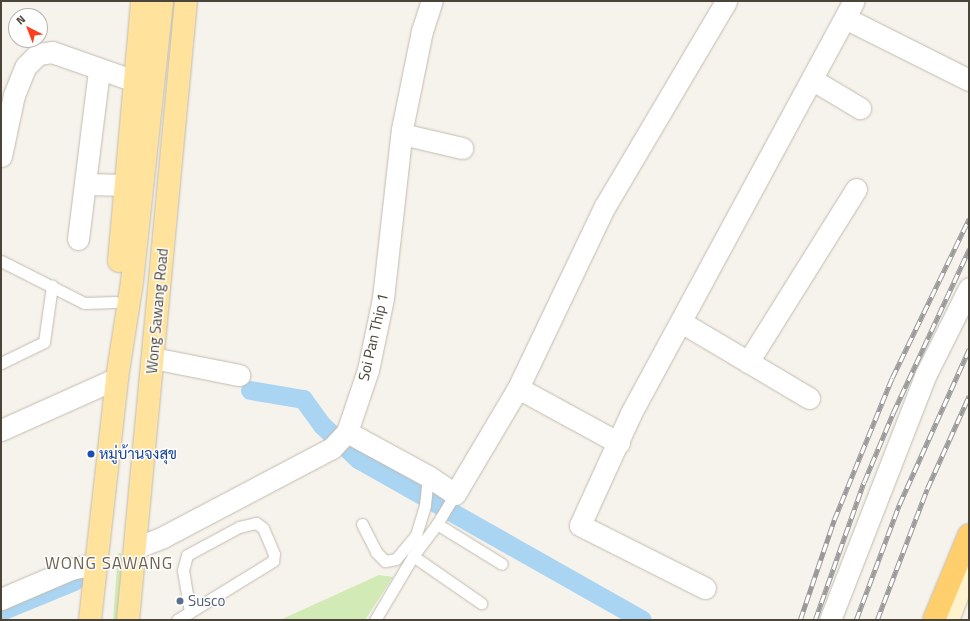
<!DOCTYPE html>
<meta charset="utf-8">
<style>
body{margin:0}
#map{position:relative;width:970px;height:621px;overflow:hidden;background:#f6f3ec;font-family:"Titillium Web",Sarabun,sans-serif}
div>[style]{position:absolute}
.green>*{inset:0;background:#d2eab5}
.canal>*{height:19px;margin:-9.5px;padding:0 9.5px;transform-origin:9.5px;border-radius:9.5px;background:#a9d4f2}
.roads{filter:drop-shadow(0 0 1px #c2bbae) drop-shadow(0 0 1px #c2bbae)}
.service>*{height:11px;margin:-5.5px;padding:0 5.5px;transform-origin:5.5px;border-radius:5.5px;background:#fff}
.minor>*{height:21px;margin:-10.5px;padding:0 10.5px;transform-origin:10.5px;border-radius:10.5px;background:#fff}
.secondary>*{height:22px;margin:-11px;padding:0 11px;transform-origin:11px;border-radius:11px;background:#fff3cd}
.primary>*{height:22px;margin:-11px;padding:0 11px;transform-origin:11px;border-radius:11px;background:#ffe39c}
.motorway>*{height:22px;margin:-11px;padding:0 11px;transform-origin:11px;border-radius:11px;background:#ffcf6e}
.rail>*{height:4.5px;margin-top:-2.25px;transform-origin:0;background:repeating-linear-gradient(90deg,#fff 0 9px,#9a9a9a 0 18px);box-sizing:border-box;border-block:1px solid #9a9a9a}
.dots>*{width:11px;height:11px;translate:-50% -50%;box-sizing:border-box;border:2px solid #fff;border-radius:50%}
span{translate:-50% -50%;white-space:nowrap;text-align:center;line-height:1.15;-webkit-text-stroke:3px #fff;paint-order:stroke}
.street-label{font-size:15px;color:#4b4439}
.transit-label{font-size:15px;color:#164399}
.left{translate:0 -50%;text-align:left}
.service-label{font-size:15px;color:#4e5e75}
.quarter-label{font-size:17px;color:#6e6250;letter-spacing:1px}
.frame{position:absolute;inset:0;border:2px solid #4b4439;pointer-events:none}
.north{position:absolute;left:8px;top:8px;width:40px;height:40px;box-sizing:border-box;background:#fff;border:1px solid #b7b4b0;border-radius:50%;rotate:318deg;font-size:11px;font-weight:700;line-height:16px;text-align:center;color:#4b4439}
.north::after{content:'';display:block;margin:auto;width:14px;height:18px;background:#fc3f1d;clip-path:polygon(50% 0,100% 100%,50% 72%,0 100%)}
</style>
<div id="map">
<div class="green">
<div style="clip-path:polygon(118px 553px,121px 553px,123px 558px,117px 620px,113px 620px)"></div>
<div style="clip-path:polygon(379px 575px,393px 577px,365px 620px,280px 620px)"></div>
</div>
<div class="canal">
<div style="left:250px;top:390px;width:54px;rotate:9.6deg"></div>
<div style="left:303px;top:399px;width:32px;rotate:54deg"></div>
<div style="left:322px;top:425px;width:50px;rotate:43.4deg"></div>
<div style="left:358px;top:459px;width:326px;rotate:29.5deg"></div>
<div style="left:1px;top:611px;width:79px;rotate:-22.3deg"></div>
</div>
<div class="roads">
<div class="service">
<div style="left:1px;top:261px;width:93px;rotate:26.8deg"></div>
<div style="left:84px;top:303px;width:31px;rotate:-2deg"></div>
<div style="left:1px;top:363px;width:48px;rotate:-26deg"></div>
<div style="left:44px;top:342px;width:57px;rotate:-81.9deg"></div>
<div style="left:362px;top:524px;width:31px;rotate:63deg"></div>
<div style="left:376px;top:552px;width:13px;rotate:45deg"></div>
<div style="left:385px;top:561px;width:11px;rotate:-10deg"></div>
<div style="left:396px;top:559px;width:31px;rotate:-50deg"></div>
<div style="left:416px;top:535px;width:31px;rotate:-73deg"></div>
<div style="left:425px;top:505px;width:29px;rotate:-84deg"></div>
<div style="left:437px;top:524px;width:76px;rotate:31.6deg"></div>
<div style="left:413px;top:556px;width:83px;rotate:34.7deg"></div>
<div style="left:177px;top:620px;width:113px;rotate:-31.6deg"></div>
<div style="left:273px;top:561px;width:7px;rotate:-82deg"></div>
<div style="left:274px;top:554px;width:28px;rotate:-113deg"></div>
<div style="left:263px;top:528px;width:9px;rotate:-144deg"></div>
<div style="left:256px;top:523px;width:17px;rotate:167deg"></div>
<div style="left:239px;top:527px;width:59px;rotate:151.7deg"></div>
<div style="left:187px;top:555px;width:16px;rotate:105deg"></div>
<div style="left:183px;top:570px;width:43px;rotate:80.5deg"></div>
<div style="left:375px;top:620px;width:74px;rotate:-59.3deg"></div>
<div style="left:413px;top:556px;width:40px;rotate:-53deg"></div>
<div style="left:437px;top:524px;width:35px;rotate:-59deg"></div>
</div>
<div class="minor">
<div style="left:847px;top:19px;width:136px;rotate:26.6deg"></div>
<div style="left:813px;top:80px;width:55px;rotate:30.8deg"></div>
<div style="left:402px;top:134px;width:62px;rotate:13.1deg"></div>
<div style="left:1px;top:156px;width:62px;rotate:-78deg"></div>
<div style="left:14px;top:95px;width:31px;rotate:-68deg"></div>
<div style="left:26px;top:66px;width:17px;rotate:-45deg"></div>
<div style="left:38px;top:54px;width:14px;rotate:-8deg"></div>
<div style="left:52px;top:52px;width:88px;rotate:19.3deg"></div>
<div style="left:85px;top:184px;width:41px;rotate:1.4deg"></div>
<div style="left:78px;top:239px;width:170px;rotate:-82.9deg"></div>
<div style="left:681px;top:322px;width:149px;rotate:30.7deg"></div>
<div style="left:153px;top:358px;width:88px;rotate:11.2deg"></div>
<div style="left:748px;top:362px;width:204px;rotate:-58deg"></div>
<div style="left:518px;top:388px;width:115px;rotate:28.6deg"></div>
<div style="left:1px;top:430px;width:127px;rotate:-24.1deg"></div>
<div style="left:347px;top:432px;width:92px;rotate:28.5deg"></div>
<div style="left:428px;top:476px;width:32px;rotate:34deg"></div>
<div style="left:455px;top:494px;width:123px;rotate:-59.3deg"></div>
<div style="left:518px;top:388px;width:202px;rotate:-64.5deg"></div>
<div style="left:605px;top:206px;width:238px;rotate:-59.4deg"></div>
<div style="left:135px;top:548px;width:30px;rotate:-21deg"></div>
<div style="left:163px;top:537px;width:191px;rotate:-27.8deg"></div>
<div style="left:332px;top:448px;width:22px;rotate:-47deg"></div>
<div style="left:347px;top:432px;width:65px;rotate:-71.3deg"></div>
<div style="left:368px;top:370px;width:74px;rotate:-78.2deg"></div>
<div style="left:383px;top:298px;width:170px;rotate:-83.6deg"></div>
<div style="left:402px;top:129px;width:100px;rotate:-78.5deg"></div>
<div style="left:422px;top:31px;width:32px;rotate:-72deg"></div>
<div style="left:705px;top:588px;width:140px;rotate:-153.3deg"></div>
<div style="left:580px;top:525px;width:123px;rotate:-65.5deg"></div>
<div style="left:631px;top:413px;width:468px;rotate:-61.6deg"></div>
<div style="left:1px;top:599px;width:76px;rotate:-23.2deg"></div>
<div style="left:71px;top:569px;width:25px;rotate:-12deg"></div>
<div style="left:830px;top:620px;width:264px;rotate:-68.7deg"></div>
<div style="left:926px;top:374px;width:96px;rotate:-63.4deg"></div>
</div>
<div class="secondary">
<div style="left:948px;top:620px;width:58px;rotate:-68.7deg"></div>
</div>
<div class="primary">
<div style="left:119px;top:261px;width:261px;rotate:-84.9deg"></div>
<div style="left:90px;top:620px;width:244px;rotate:-83.6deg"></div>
<div style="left:117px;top:378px;width:97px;rotate:-81.1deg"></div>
<div style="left:132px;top:282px;width:283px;rotate:-83.9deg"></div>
<div style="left:128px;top:620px;width:622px;rotate:-84.65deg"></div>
</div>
<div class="motorway">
<div style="left:934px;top:620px;width:92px;rotate:-67.6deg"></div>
</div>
</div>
<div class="rail">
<div style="left:800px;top:620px;width:106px;rotate:-71.2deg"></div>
<div style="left:834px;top:520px;width:153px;rotate:-67.8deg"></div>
<div style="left:892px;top:378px;width:177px;rotate:-64.2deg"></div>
<div style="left:815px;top:620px;width:146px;rotate:-70.5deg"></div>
<div style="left:864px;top:482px;width:75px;rotate:-67.2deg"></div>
<div style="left:893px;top:413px;width:181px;rotate:-65.1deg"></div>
<div style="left:856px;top:620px;width:123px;rotate:-69.5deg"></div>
<div style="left:899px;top:505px;width:171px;rotate:-65.8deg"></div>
<div style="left:877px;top:620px;width:140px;rotate:-69.1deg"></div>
<div style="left:927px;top:489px;width:102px;rotate:-65.7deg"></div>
</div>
<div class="dots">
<div style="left:91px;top:454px;background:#1a4fb4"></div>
<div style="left:180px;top:601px;background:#5c6f8a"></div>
</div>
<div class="street-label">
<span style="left:157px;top:311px;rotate:-85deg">Wong Sawang Road</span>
<span style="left:373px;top:337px;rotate:-77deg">Soi Pan Thip 1</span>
</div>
<div class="transit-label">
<span class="left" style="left:99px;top:454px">หมู่บ้านจงสุข</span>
</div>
<div class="service-label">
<span class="left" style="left:188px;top:601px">Susco</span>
</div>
<div class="quarter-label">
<span style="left:109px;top:564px">WONG SAWANG</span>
</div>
<div class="frame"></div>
<div class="north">N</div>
</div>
